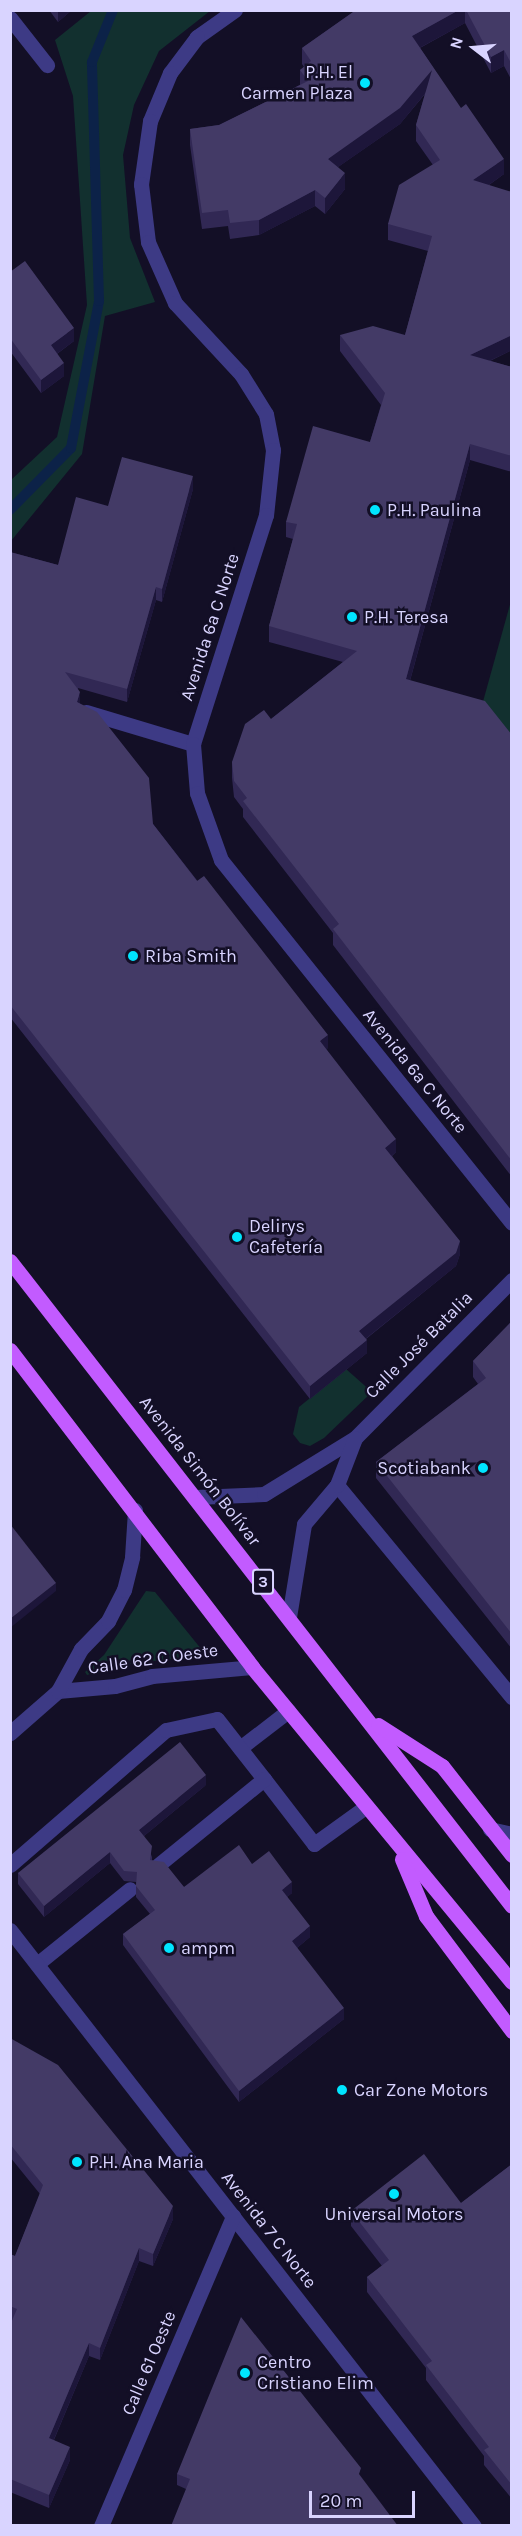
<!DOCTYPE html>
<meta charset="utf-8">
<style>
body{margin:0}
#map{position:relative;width:522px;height:2536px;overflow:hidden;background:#130f26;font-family:Karla,sans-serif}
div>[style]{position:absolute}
.green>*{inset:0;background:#12302f}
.stream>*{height:10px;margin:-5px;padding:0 5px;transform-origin:5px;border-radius:5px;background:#0c2248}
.service>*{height:15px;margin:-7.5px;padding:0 7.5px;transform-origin:7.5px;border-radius:7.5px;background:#3d3a85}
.minor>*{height:15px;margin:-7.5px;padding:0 7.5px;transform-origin:7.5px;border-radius:7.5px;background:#3d3a85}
.primary>*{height:15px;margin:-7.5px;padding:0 7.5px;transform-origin:7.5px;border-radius:7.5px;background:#c25bff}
.wall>*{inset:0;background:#312854}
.shaded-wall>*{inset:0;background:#1d163a}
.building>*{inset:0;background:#433a66}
.dots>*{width:16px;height:16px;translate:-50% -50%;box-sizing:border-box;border:3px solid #130f26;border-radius:50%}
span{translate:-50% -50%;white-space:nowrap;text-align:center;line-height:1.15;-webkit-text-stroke:5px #130f26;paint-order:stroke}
.shield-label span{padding:2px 4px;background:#130f26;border:2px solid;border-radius:4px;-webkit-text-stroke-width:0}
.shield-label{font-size:16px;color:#d9d4ff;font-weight:700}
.poi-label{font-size:18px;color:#d9d4ff}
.right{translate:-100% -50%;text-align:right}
.left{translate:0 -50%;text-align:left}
.street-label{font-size:18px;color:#d9d4ff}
.frame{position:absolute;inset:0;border:12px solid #d9d4ff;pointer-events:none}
.north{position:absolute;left:444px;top:18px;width:60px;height:60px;-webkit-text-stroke:4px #130f26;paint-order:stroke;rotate:286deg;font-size:16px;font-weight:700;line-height:24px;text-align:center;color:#d9d4ff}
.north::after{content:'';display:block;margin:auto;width:21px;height:27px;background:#d9d4ff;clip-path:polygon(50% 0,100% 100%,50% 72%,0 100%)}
.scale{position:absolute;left:309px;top:2491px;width:106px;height:27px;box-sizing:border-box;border:3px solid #d9d4ff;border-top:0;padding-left:8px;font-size:18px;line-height:21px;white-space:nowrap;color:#d9d4ff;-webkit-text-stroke:4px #130f26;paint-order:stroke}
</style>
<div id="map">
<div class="green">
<div style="clip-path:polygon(91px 11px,210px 11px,159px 51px,134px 105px,123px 155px,130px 238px,155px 302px,105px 316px,82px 454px,11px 541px,11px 480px,57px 437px,87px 305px,73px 96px,55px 40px)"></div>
<div style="clip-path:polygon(511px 601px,511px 751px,479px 716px)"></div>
<div style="clip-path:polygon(346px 1369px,372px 1392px,324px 1438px,310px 1446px,300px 1443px,293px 1434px,299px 1407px)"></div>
<div style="clip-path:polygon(146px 1591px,155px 1592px,202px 1650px,200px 1656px,118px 1665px,87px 1675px,85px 1672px,104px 1655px)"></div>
</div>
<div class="stream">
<div style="left:10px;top:510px;width:87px;rotate:-45.5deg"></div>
<div style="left:71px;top:448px;width:150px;rotate:-79.2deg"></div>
<div style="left:99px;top:301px;width:239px;rotate:-91.7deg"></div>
<div style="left:92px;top:62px;width:56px;rotate:-68deg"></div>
</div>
<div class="service">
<div style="left:86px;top:712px;width:112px;rotate:16.7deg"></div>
<div style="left:337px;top:1485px;width:275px;rotate:50.5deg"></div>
<div style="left:240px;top:1748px;width:61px;rotate:-37.6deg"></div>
<div style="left:264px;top:1779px;width:82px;rotate:52.4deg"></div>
<div style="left:314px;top:1844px;width:62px;rotate:-35.8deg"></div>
<div style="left:490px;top:1829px;width:23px;rotate:13deg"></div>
<div style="left:10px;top:1865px;width:206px;rotate:-40.9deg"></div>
<div style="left:166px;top:1730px;width:52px;rotate:-12.2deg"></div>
<div style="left:217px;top:1719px;width:76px;rotate:51.9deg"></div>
<div style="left:264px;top:1779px;width:136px;rotate:140.9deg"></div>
<div style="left:37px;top:1964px;width:119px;rotate:-38.9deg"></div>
</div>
<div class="minor">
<div style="left:235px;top:10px;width:47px;rotate:144.6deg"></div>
<div style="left:197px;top:37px;width:45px;rotate:126.9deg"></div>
<div style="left:170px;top:73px;width:52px;rotate:112.6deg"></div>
<div style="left:150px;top:121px;width:64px;rotate:98.1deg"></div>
<div style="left:141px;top:184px;width:58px;rotate:83.1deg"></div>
<div style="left:148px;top:242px;width:67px;rotate:66.1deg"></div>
<div style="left:175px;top:303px;width:97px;rotate:47.1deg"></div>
<div style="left:241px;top:374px;width:47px;rotate:58deg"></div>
<div style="left:266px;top:414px;width:37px;rotate:79deg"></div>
<div style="left:273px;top:450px;width:65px;rotate:96.1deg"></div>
<div style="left:266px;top:515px;width:240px;rotate:107.7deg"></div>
<div style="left:193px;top:744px;width:49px;rotate:85.3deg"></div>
<div style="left:197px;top:793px;width:71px;rotate:70.3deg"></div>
<div style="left:221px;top:860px;width:465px;rotate:51.3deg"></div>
<div style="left:10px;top:18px;width:60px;rotate:51.8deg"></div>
<div style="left:196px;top:1497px;width:68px;rotate:-2.5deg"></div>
<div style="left:264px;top:1494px;width:107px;rotate:-31.6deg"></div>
<div style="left:355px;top:1438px;width:223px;rotate:-45.2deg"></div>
<div style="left:289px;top:1617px;width:94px;rotate:-80.8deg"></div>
<div style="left:304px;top:1524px;width:51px;rotate:-49.8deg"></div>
<div style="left:337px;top:1485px;width:50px;rotate:-69deg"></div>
<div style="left:58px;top:1691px;width:57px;rotate:-5deg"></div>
<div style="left:115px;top:1686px;width:38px;rotate:-15deg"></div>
<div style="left:152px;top:1676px;width:100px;rotate:-5.1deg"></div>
<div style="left:10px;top:1733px;width:64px;rotate:-41.2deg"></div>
<div style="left:58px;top:1691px;width:48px;rotate:-61.3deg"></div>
<div style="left:81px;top:1649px;width:39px;rotate:-46deg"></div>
<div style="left:108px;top:1621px;width:35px;rotate:-63deg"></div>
<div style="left:124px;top:1590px;width:34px;rotate:-76deg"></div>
<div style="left:132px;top:1557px;width:47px;rotate:-86.3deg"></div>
<div style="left:10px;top:1930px;width:755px;rotate:52.1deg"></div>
<div style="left:101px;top:2526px;width:337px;rotate:-66.9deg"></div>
</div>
<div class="primary">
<div style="left:10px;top:1261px;width:817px;rotate:52.11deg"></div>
<div style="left:10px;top:1350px;width:399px;rotate:52.6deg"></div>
<div style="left:252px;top:1667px;width:408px;rotate:50.5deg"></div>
<div style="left:378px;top:1725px;width:76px;rotate:32.6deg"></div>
<div style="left:442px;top:1766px;width:113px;rotate:51.8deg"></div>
<div style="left:402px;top:1859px;width:62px;rotate:67.2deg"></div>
<div style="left:426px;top:1916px;width:144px;rotate:53.2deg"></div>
</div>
<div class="wall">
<div style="clip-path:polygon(49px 10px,72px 10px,58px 22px)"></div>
<div style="clip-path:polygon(356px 10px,512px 10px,512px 81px,504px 66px,491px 73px,465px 23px,420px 48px,504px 174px,489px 185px,512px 350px,490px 361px,512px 367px,512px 472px,470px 460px,410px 681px,512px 735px,512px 1177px,333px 945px,333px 933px,243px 817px,243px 809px,234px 797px,232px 778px,232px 762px,271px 719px,343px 662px,269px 642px,269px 626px,293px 539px,286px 537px,286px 522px,370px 442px,381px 405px,340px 351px,340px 335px,405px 335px,428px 251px,388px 240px,388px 224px,433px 165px,416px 141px,416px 125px,425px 94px,400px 124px,338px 167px,345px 189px,325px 214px,315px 206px,259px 235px,230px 239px,228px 226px,202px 229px,190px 145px,190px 129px,219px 125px,300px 85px,300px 70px,304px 67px,302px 64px,302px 48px)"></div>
<div style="clip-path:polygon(10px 272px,74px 341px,57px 354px,64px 376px,41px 393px,10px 351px)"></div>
<div style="clip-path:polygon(193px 489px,162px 602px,156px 600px,127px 702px,78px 688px,80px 704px,153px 824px,328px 1048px,326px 1049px,396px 1152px,392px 1156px,460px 1254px,456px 1266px,366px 1339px,367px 1353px,310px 1399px,10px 1017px,10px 552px,58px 565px,108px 506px)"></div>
<div style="clip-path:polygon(512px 1321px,512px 1649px,376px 1478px,376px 1462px,478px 1384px,473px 1377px,473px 1361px)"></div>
<div style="clip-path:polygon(206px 1785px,144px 1836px,152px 1857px,152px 1860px,184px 1887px,252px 1864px,292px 1893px,287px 1897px,310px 1937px,297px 1948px,344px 2019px,239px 2102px,123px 1945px,123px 1934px,150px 1914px,136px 1897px,136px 1882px,124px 1881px,110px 1863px,44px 1917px,18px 1884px,18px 1873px)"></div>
<div style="clip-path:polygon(10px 2038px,173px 2219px,153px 2266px,139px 2261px,100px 2360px,89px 2356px,54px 2440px,70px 2460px,49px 2508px,10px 2492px,10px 2325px,13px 2320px,10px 2319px,10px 2254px,15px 2256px,40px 2194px,10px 2157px)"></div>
<div style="clip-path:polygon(512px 2164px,512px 2499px,484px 2465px,484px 2456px,426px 2380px,426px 2368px,367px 2292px,367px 2277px,382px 2266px,351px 2226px,351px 2211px,461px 2203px)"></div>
<div style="clip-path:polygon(177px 2474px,361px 2477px,186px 2489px,177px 2485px)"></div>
</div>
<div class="shaded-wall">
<div style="clip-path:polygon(58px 10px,72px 10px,58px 22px)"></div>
<div style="clip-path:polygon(459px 10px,465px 10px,465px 23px,412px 52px,412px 36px)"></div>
<div style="clip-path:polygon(504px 50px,504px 66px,491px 73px,491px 57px)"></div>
<div style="clip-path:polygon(432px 70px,432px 85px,400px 124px,328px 174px,328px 159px)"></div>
<div style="clip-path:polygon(504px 159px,504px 174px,473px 196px,473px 180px)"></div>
<div style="clip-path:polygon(345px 173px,345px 189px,325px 214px,325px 198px)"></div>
<div style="clip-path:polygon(315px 190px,315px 206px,259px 235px,259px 220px)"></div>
<div style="clip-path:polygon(74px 328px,74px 341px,51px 358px,51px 345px)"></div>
<div style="clip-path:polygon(512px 335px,512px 350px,470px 370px,470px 355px)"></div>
<div style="clip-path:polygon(64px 363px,64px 376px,41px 393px,41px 380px)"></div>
<div style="clip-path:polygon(470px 444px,470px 460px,406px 695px,406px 679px)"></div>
<div style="clip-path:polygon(193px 476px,193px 489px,162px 602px,162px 589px)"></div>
<div style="clip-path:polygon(156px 587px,156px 600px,127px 702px,127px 689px)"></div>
<div style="clip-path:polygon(80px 692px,80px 704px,77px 702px)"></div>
<div style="clip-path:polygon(328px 1035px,328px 1048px,320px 1054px,320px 1041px)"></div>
<div style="clip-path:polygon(396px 1139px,396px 1152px,385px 1161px,385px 1148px)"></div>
<div style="clip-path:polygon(460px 1241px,460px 1254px,456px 1266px,359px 1344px,359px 1331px)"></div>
<div style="clip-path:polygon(367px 1340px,367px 1353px,310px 1399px,310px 1386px)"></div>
<div style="clip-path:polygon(56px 1583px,56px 1591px,10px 1628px,10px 1619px)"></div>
<div style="clip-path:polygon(206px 1775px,206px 1785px,139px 1840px,139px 1830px)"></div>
<div style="clip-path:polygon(110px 1852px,110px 1863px,44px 1917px,44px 1906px)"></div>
<div style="clip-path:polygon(292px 1882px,292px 1893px,282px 1901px,282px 1890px)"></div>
<div style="clip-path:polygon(310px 1926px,310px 1937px,292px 1952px,292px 1941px)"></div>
<div style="clip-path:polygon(344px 2008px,344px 2019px,239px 2102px,239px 2091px)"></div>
<div style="clip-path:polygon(173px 2206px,173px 2219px,153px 2266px,153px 2254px)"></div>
<div style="clip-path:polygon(139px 2248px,139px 2261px,100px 2360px,100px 2348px)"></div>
<div style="clip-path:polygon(89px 2343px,89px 2356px,49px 2451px,49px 2438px)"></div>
<div style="clip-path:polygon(70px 2447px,70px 2460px,49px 2508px,49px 2495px)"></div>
</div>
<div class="building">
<div style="clip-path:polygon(356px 10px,459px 10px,412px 36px,461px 108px,466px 104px,504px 159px,473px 180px,512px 192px,512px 335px,470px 355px,512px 367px,512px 456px,470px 444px,406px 679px,485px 701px,512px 735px,512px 1161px,333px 929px,339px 924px,243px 801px,247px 798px,234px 781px,232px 762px,245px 724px,264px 710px,271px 719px,357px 651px,269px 626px,297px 524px,286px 522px,313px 426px,370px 442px,385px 393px,340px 335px,373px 326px,405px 335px,432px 236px,388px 224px,399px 185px,440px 160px,416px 125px,432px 70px,400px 108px,328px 159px,345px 173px,325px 198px,315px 190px,259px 220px,230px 223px,228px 210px,202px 213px,190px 129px,219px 125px,308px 81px,300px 70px,311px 61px,302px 48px)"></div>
<div style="clip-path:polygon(466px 10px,512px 10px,512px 65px,504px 50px,491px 57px)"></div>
<div style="clip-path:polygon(25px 261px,74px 328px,51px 345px,64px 363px,41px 380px,10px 338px,10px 272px)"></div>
<div style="clip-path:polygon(122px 457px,193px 476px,162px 589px,156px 587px,127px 689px,65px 672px,80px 692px,77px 702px,97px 712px,149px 778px,153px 824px,197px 881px,204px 876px,328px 1035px,320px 1041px,396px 1139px,385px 1148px,460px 1241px,456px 1253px,359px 1331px,367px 1340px,310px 1386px,10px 1005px,10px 552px,58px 565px,76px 497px,108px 506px)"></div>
<div style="clip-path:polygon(512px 1321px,512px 1634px,376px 1462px,486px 1378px,473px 1361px)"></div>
<div style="clip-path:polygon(10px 1524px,56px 1583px,10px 1619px)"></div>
<div style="clip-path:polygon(180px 1742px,206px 1775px,139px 1830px,152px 1846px,150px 1860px,164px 1862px,184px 1887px,239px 1845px,252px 1864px,269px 1851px,292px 1882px,282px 1890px,310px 1926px,292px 1941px,344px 2008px,239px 2091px,123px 1934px,155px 1910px,136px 1886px,137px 1872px,124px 1871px,110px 1852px,44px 1906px,18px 1873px)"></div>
<div style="clip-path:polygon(10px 2038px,58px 2065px,173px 2206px,153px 2254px,139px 2248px,100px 2348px,89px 2343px,49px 2438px,70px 2447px,49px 2495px,10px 2479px,10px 2325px,17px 2309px,10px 2306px,10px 2254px,15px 2256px,43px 2185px,10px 2144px)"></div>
<div style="clip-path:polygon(424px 2154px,461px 2203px,512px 2164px,512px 2485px,484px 2450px,489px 2447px,426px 2365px,432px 2361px,367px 2277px,389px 2260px,351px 2211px)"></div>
<div style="clip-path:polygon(241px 2317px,361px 2468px,359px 2474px,398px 2526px,171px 2526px,190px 2479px,177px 2474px)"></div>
</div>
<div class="dots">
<div style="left:365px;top:83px;background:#00e5ff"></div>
<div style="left:375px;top:510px;background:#00e5ff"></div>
<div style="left:352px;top:617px;background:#00e5ff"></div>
<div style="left:133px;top:956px;background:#00e5ff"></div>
<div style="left:237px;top:1237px;background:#00e5ff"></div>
<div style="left:483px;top:1468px;background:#00e5ff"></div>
<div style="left:169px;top:1948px;background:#00e5ff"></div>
<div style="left:342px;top:2090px;background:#00e5ff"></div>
<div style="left:77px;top:2162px;background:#00e5ff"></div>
<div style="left:394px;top:2194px;background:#00e5ff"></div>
<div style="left:245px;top:2373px;background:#00e5ff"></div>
</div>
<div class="shield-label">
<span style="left:263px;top:1582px">3</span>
</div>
<div class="poi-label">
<span class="right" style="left:353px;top:83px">P.H. El<br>Carmen Plaza</span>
<span class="left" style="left:387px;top:510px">P.H. Paulina</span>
<span class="left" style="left:364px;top:617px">P.H. Teresa</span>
<span class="left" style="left:145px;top:956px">Riba Smith</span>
<span class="left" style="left:249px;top:1237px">Delirys<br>Cafetería</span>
<span class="right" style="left:471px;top:1468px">Scotiabank</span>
<span class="left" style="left:181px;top:1948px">ampm</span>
<span class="left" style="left:354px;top:2090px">Car Zone Motors</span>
<span class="left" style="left:89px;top:2162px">P.H. Ana Maria</span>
<span style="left:394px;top:2214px">Universal Motors</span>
<span class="left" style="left:257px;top:2373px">Centro<br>Cristiano Elim</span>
</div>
<div class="street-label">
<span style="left:210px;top:627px;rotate:-72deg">Avenida 6a C Norte</span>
<span style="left:415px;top:1071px;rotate:51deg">Avenida 6a C Norte</span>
<span style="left:419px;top:1345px;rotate:-45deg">Calle José Batalia</span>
<span style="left:200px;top:1471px;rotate:52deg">Avenida Simón Bolívar</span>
<span style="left:153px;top:1659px;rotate:-8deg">Calle 62 C Oeste</span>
<span style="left:269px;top:2230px;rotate:52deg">Avenida 7 C Norte</span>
<span style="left:149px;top:2363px;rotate:-67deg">Calle 61 Oeste</span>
</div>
<div class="frame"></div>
<div class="north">N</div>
<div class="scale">20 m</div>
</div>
